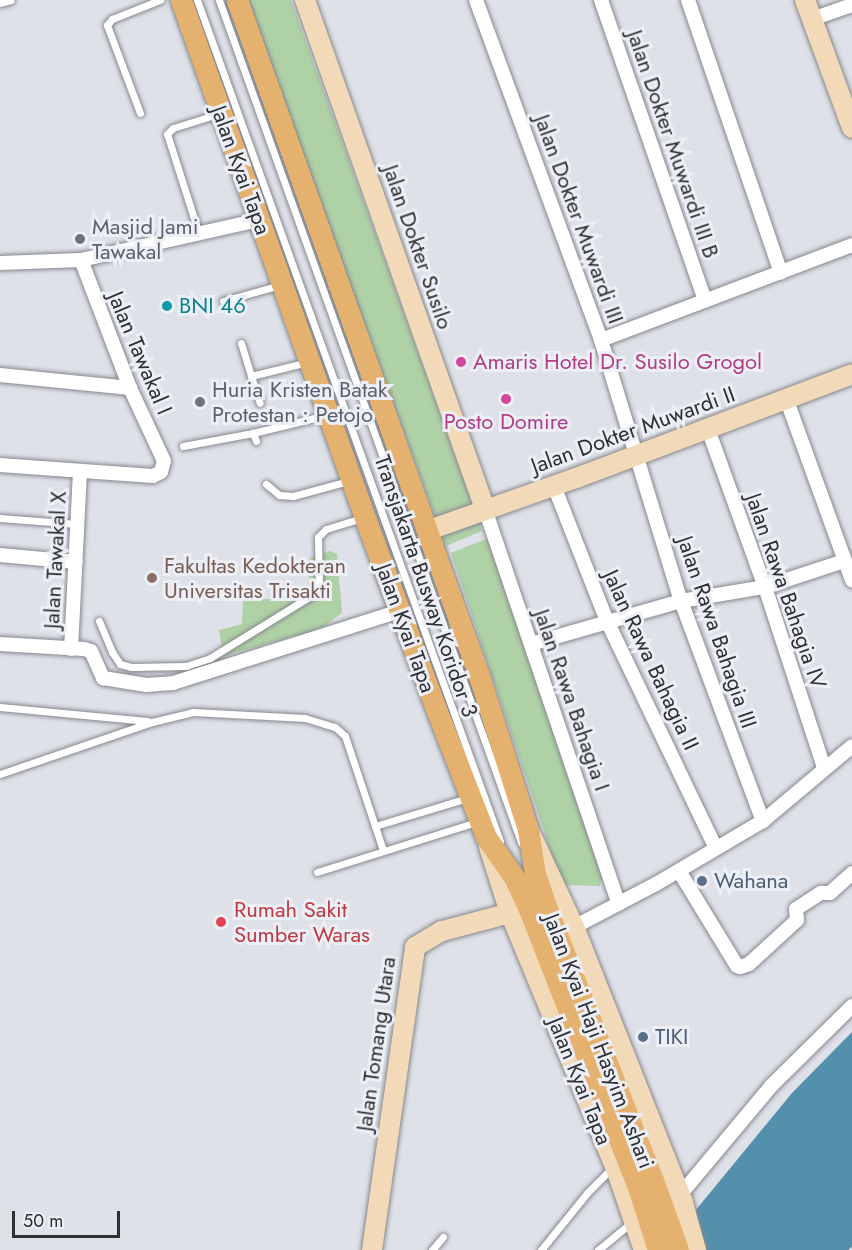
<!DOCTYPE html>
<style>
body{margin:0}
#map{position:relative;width:852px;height:1250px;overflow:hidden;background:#dfe1e8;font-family:Jost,sans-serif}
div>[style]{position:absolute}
.green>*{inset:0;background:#afd1a6}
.water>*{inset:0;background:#5390ac}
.roads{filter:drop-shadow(0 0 2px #86888e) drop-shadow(0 0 2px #86888e)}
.lane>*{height:7px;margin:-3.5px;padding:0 3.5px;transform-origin:3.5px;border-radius:3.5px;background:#fff}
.street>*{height:14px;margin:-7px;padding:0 7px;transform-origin:7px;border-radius:7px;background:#fff}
.secondary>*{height:20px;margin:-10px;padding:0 10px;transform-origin:10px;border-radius:10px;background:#f2d9b7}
.primary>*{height:21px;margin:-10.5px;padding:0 10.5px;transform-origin:10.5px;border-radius:10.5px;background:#e4b26e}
.dots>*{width:16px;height:16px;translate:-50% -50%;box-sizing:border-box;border:3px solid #edeff6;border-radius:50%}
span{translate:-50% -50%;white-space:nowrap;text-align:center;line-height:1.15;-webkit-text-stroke:6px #edeff6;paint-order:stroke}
.street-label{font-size:22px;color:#2f3033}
.worship-label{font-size:22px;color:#5b616d}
.left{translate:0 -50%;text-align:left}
.culture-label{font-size:22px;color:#0d838f}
.hotel-label{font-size:22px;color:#b23c85}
.education-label{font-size:22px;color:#785e54}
.service-label{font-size:22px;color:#4e5e75}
.health-label{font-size:22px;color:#be3a42}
.scale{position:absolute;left:12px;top:1211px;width:108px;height:27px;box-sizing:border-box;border:3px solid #2f3033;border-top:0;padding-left:8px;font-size:18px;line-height:21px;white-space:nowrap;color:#2f3033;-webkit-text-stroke:4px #edeff6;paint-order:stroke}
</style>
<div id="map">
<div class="green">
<div style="clip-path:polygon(246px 0,291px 0,482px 531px,446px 546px)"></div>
<div style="clip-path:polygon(483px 540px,496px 540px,603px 872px,600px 886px,562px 885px,451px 553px)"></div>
<div style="clip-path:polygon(330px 551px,337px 554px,342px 613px,321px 629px,223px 656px,219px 630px,242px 624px,243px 600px,293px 598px,308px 589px,310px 558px)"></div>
</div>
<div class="water">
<div style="clip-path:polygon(852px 1032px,852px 1247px,848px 1250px,659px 1250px,695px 1211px,792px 1093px)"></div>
</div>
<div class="roads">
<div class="lane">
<div style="left:197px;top:0;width:894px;rotate:70.19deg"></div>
<div style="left:219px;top:0;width:895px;rotate:70.27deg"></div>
<div style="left:0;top:3px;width:11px;rotate:-15deg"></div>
<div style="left:140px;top:113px;width:94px;rotate:-110.6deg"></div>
<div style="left:107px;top:25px;width:8px;rotate:-50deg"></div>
<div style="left:112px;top:19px;width:52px;rotate:-21.6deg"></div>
<div style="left:199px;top:234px;width:105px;rotate:-107.7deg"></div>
<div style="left:167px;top:134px;width:8px;rotate:-45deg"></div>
<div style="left:173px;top:128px;width:47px;rotate:-17.3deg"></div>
<div style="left:223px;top:301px;width:59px;rotate:-15.7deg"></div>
<div style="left:241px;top:343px;width:34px;rotate:73deg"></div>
<div style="left:251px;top:376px;width:59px;rotate:-13.8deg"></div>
<div style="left:251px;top:376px;width:28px;rotate:72deg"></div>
<div style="left:256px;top:441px;width:9px;rotate:-111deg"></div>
<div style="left:253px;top:433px;width:76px;rotate:-13.7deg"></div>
<div style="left:183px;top:446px;width:71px;rotate:-10.5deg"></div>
<div style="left:266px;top:484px;width:17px;rotate:40deg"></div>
<div style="left:279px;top:495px;width:14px;rotate:4deg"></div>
<div style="left:293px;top:496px;width:58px;rotate:-15deg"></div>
<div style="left:0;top:518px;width:77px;rotate:4.5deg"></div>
<div style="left:99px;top:621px;width:34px;rotate:67deg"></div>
<div style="left:112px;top:652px;width:14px;rotate:56deg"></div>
<div style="left:120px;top:664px;width:11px;rotate:15deg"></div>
<div style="left:131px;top:667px;width:55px;rotate:-1deg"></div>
<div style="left:186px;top:666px;width:25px;rotate:-18deg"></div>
<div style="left:210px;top:658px;width:120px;rotate:-31.7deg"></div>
<div style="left:312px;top:595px;width:11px;rotate:-52deg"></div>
<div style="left:319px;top:586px;width:49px;rotate:-91.2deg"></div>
<div style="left:318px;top:537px;width:11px;rotate:-45deg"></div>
<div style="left:326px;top:529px;width:39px;rotate:-17deg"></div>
<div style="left:0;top:707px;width:148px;rotate:5.4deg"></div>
<div style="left:0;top:774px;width:161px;rotate:-18.9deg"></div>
<div style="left:152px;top:722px;width:42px;rotate:-13.7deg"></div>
<div style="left:193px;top:712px;width:112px;rotate:3.1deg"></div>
<div style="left:305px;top:718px;width:31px;rotate:17deg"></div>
<div style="left:335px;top:727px;width:13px;rotate:42deg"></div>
<div style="left:345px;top:736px;width:120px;rotate:71.6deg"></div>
<div style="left:375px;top:826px;width:97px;rotate:-16.8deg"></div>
<div style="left:317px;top:872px;width:168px;rotate:-17.4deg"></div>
<div style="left:432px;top:1250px;width:17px;rotate:-50deg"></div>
<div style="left:541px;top:1250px;width:73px;rotate:-51.1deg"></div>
<div style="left:587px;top:1193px;width:37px;rotate:-45deg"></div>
<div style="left:598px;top:1250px;width:44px;rotate:-39.5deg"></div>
</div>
<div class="street">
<div style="left:476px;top:0;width:362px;rotate:69.8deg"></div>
<div style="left:601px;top:340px;width:273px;rotate:73deg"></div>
<div style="left:681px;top:601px;width:235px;rotate:69.6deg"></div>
<div style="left:601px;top:0;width:318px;rotate:70.9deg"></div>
<div style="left:688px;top:0;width:288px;rotate:71.2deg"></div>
<div style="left:812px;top:19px;width:42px;rotate:-19.3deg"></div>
<div style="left:0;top:263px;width:81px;rotate:-2.1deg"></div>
<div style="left:81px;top:260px;width:181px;rotate:-12.7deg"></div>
<div style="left:601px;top:340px;width:268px;rotate:-20.7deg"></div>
<div style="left:0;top:375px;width:131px;rotate:5.7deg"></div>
<div style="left:786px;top:398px;width:194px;rotate:70.1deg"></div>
<div style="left:708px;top:429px;width:168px;rotate:70.2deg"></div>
<div style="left:765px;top:587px;width:189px;rotate:71.9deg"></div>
<div style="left:0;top:465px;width:153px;rotate:4.1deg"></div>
<div style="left:153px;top:476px;width:9px;rotate:-27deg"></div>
<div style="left:161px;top:472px;width:11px;rotate:-75deg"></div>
<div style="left:164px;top:461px;width:81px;rotate:-115deg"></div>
<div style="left:130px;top:388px;width:137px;rotate:-110.9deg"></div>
<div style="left:554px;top:486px;width:145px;rotate:68.6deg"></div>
<div style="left:607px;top:621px;width:252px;rotate:64.4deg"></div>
<div style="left:485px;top:509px;width:417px;rotate:71.3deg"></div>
<div style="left:0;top:555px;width:76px;rotate:5.3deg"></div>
<div style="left:0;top:644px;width:84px;rotate:3.4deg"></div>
<div style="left:84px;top:649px;width:7px;rotate:16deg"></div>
<div style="left:91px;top:651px;width:30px;rotate:66deg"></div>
<div style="left:103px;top:678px;width:44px;rotate:9.2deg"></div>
<div style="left:146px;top:685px;width:27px;rotate:-4deg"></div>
<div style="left:173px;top:683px;width:238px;rotate:-17.6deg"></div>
<div style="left:531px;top:644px;width:156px;rotate:-16deg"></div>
<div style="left:681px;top:601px;width:85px;rotate:-9.5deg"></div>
<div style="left:765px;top:587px;width:83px;rotate:-18.2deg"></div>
<div style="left:71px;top:649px;width:177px;rotate:-87.1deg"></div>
<div style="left:679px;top:871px;width:111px;rotate:58.6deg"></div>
<div style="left:737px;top:966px;width:3px;rotate:18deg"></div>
<div style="left:740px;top:967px;width:9px;rotate:-18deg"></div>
<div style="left:749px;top:964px;width:65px;rotate:-42.5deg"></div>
<div style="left:797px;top:920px;width:11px;rotate:-95deg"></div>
<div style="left:796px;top:909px;width:30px;rotate:-33deg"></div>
<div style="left:821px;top:893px;width:9px"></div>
<div style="left:830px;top:893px;width:30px;rotate:-42deg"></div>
<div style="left:574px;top:927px;width:93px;rotate:-27.7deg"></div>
<div style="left:656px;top:884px;width:124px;rotate:-30.5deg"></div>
<div style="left:763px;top:821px;width:116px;rotate:-40.1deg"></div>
<div style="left:680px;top:1195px;width:142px;rotate:-50.1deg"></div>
<div style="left:771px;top:1086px;width:114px;rotate:-44.6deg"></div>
</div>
<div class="secondary">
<div style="left:305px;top:0;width:540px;rotate:70.52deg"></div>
<div style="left:805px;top:0;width:136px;rotate:69.8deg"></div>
<div style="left:429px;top:530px;width:156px;rotate:-19.5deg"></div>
<div style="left:576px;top:478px;width:295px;rotate:-20.6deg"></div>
<div style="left:531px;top:835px;width:102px;rotate:64.9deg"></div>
<div style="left:574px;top:927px;width:297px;rotate:68.4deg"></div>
<div style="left:683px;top:1203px;width:49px;rotate:74.5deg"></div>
<div style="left:489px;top:847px;width:69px;rotate:72.3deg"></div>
<div style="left:510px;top:913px;width:274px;rotate:67.5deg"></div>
<div style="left:615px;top:1166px;width:89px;rotate:71deg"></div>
<div style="left:372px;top:1250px;width:306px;rotate:-81.9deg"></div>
<div style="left:415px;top:947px;width:31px;rotate:-31deg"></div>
<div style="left:442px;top:931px;width:70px;rotate:-14.8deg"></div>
</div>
<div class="primary">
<div style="left:181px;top:0;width:550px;rotate:70.44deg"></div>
<div style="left:365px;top:518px;width:195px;rotate:69.6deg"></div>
<div style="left:433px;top:701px;width:146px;rotate:68.7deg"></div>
<div style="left:486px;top:837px;width:49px;rotate:55deg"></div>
<div style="left:514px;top:877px;width:38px;rotate:65deg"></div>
<div style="left:530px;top:912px;width:295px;rotate:68.6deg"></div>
<div style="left:638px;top:1187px;width:66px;rotate:72.4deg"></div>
<div style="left:237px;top:0;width:718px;rotate:70.3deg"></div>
<div style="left:479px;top:676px;width:162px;rotate:72.3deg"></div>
<div style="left:528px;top:830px;width:45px;rotate:81deg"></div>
<div style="left:535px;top:874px;width:34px;rotate:71deg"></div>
<div style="left:546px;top:906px;width:294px;rotate:68.7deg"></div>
<div style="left:653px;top:1180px;width:74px;rotate:70.3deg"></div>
</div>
</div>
<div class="dots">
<div style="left:80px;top:239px;background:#6b7280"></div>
<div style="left:167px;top:306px;background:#0f9aa8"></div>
<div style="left:461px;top:362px;background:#d1479c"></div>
<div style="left:506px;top:399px;background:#d1479c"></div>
<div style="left:200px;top:402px;background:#6b7280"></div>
<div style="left:152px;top:578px;background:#8d6e63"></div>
<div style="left:702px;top:881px;background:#5c6f8a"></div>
<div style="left:221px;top:922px;background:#e0444e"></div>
<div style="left:643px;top:1037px;background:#5c6f8a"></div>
</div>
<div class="street-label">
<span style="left:673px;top:144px;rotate:71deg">Jalan Dokter Muwardi III B</span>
<span style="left:241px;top:170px;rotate:70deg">Jalan Kyai Tapa</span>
<span style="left:579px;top:219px;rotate:70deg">Jalan Dokter Muwardi III</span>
<span style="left:418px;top:247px;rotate:71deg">Jalan Dokter Susilo</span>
<span style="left:140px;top:353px;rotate:67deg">Jalan Tawakal I</span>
<span style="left:633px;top:430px;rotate:-20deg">Jalan Dokter Muwardi II</span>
<span style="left:55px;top:560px;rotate:-87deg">Jalan Tawakal X</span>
<span style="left:426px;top:586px;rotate:71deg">Transjakarta Busway Koridor 3</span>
<span style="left:786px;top:591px;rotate:71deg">Jalan Rawa Bahagia IV</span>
<span style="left:406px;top:628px;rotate:70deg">Jalan Kyai Tapa</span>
<span style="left:717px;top:632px;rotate:71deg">Jalan Rawa Bahagia III</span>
<span style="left:651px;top:660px;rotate:65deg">Jalan Rawa Bahagia II</span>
<span style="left:572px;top:700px;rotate:71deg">Jalan Rawa Bahagia I</span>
<span style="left:599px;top:1041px;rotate:69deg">Jalan Kyai Haji Hasyim Ashari</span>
<span style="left:376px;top:1044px;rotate:-82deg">Jalan Tomang Utara</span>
<span style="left:580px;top:1081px;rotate:68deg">Jalan Kyai Tapa</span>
</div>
<div class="worship-label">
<span class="left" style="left:92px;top:239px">Masjid Jami<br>Tawakal</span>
<span class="left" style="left:212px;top:402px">Huria Kristen Batak<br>Protestan : Petojo</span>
</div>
<div class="culture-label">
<span class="left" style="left:179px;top:306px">BNI 46</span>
</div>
<div class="hotel-label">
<span class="left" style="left:473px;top:362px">Amaris Hotel Dr. Susilo Grogol</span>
<span style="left:506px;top:422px">Posto Domire</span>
</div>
<div class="education-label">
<span class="left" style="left:164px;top:578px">Fakultas Kedokteran<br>Universitas Trisakti</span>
</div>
<div class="service-label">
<span class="left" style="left:714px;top:881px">Wahana</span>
<span class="left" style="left:655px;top:1037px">TIKI</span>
</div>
<div class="health-label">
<span class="left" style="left:234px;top:922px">Rumah Sakit<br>Sumber Waras</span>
</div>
<div class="scale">50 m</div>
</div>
